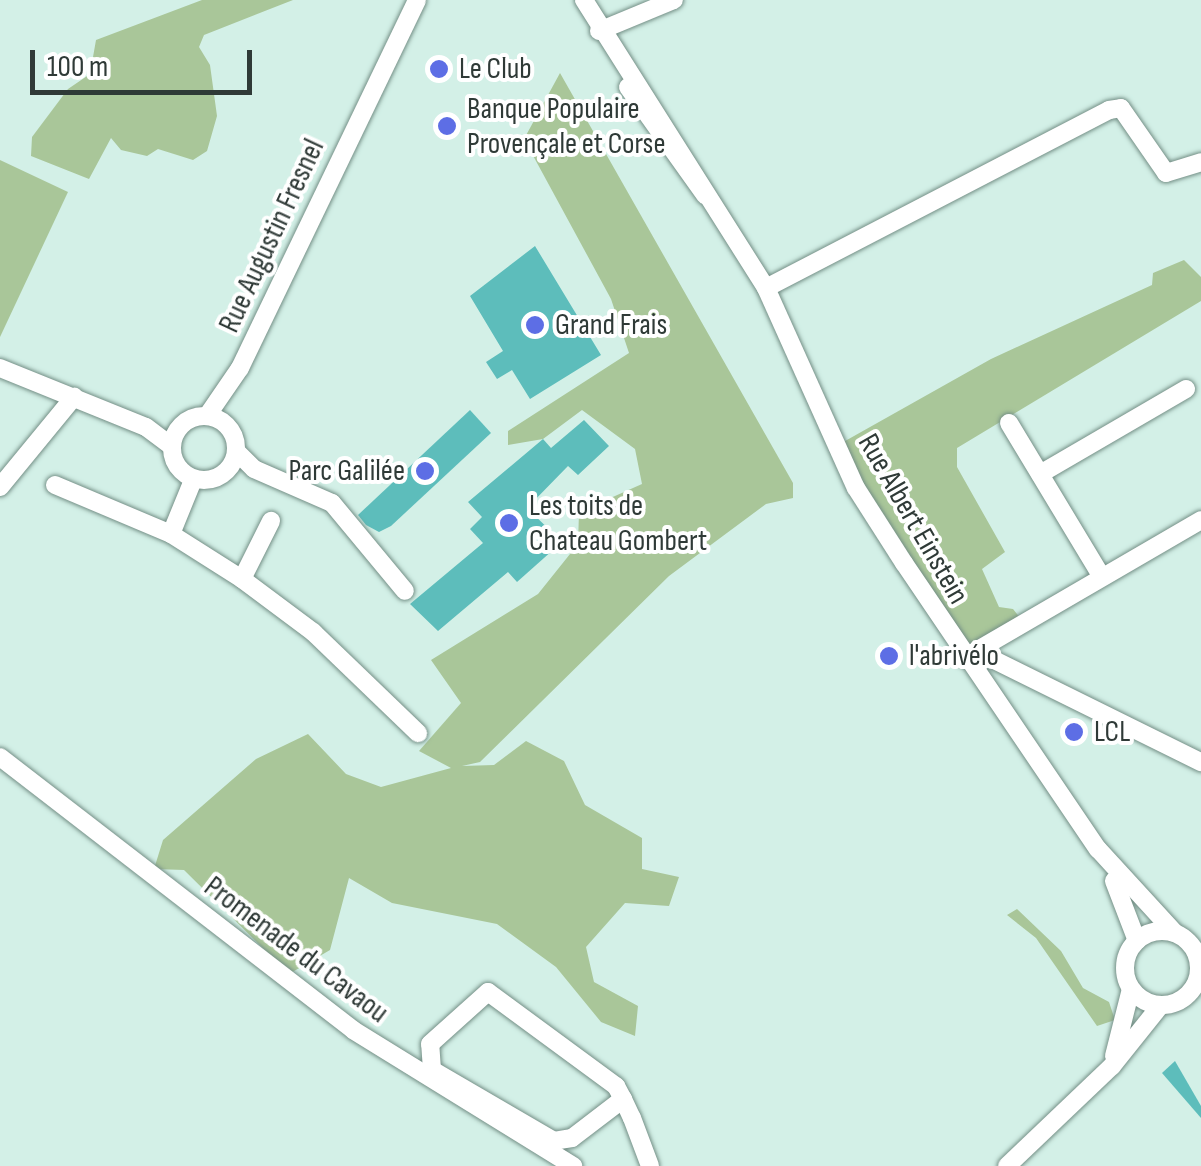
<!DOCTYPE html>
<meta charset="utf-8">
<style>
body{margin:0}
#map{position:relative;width:1201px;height:1166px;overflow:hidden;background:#d3f0e7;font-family:"Sofia Sans Condensed",sans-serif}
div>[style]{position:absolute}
.green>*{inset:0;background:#a9c699}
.building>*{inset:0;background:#5dbdbb}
.roads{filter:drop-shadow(0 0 2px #748f86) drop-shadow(0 0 2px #748f86)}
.minor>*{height:18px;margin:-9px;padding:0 9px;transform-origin:9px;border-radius:9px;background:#fff}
.minor>.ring{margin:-9px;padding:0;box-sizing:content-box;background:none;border:18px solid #fff;border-radius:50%}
.dots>*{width:28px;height:28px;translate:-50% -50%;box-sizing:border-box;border:5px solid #fff;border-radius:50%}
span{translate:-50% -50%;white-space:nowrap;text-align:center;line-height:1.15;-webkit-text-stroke:8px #fff;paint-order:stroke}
.poi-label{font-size:30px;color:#2f3a37}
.left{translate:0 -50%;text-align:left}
.right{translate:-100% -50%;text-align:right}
.street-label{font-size:30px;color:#2f3a37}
.scale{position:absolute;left:30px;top:50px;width:222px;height:45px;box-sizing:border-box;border:5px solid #2f3a37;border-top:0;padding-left:12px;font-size:30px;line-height:35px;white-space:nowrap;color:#2f3a37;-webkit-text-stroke:8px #fff;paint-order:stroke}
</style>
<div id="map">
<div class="green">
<div style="clip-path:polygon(202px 0,293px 0,204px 35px,199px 47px,210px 65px,217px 116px,207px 151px,193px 160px,158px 149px,147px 156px,121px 150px,111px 138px,89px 179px,31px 156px,32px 137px,68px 89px,90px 74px,96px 40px)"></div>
<div style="clip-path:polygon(560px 73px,793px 483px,793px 498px,766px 504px,669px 576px,480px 762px,462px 766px,494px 765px,526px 741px,564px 761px,585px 805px,642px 838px,642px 869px,679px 877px,669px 906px,625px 903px,586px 947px,594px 982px,638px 1006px,635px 1036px,601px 1022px,556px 967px,497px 924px,392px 903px,349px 878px,330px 950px,289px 974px,184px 870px,154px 869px,163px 840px,256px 759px,308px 734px,346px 774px,381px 787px,451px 768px,419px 751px,461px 703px,431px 660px,538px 594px,578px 544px,579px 512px,642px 484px,635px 449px,582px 410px,543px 439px,508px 445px,508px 431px,629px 353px,611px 299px,524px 139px)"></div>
<div style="clip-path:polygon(0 160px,68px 192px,0 337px)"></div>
<div style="clip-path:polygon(1184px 260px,1201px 277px,1201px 301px,957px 448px,957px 467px,1005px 552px,982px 569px,999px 607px,1013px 609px,1024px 623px,964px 658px,838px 445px,991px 359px,1152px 285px,1153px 273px)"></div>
<div style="clip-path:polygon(1017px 909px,1061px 951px,1083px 988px,1109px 1002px,1115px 1020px,1097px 1026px,1036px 938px,1007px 915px)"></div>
</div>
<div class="building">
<div style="clip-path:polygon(535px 246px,601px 355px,530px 399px,512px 370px,497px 379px,486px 362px,503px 351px,470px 296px)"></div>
<div style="clip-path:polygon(470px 410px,491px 433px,391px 526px,379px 532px,366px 525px,358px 515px)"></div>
<div style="clip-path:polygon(584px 420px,609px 446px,578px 475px,568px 466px,527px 508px,562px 542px,517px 582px,508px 572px,438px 631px,410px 604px,483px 543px,470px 529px,482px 517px,468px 502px,543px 439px,551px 448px)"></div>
<div style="clip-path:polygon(1175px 1061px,1201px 1106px,1201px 1118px,1162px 1073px)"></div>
</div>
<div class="roads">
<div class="minor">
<div style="left:584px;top:0;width:341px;rotate:57.7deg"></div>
<div style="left:766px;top:288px;width:219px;rotate:65.8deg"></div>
<div style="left:856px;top:488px;width:89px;rotate:57.4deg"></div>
<div style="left:904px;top:563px;width:346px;rotate:55.9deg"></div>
<div style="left:1098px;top:849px;width:114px;rotate:47.5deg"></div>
<div style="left:599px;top:31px;width:81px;rotate:-22.5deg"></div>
<div style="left:628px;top:87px;width:133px;rotate:54.5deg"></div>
<div style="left:766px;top:288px;width:386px;rotate:-27.4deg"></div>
<div style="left:1109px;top:110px;width:12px;rotate:-9deg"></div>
<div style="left:1121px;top:108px;width:79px;rotate:55.3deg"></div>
<div style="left:1166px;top:173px;width:37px;rotate:-17deg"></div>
<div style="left:0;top:368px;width:157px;rotate:22deg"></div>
<div style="left:146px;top:427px;width:31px;rotate:37deg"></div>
<div class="ring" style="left:172px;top:416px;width:46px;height:46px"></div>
<div style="left:207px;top:416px;width:58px;rotate:-55.5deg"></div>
<div style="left:240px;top:368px;width:408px;rotate:-64.3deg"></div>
<div style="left:1009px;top:423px;width:180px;rotate:58.9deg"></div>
<div style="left:236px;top:451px;width:25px;rotate:45deg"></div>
<div style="left:254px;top:469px;width:85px;rotate:23.6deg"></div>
<div style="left:332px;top:503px;width:114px;rotate:50.3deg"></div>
<div style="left:1040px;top:474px;width:169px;rotate:-30.2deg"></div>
<div style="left:55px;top:485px;width:126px;rotate:22.9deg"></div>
<div style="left:171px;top:534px;width:84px;rotate:32.4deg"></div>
<div style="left:242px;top:579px;width:89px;rotate:36.7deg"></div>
<div style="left:313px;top:632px;width:146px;rotate:43.9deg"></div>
<div style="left:0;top:487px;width:117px;rotate:-50.6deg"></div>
<div style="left:171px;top:534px;width:58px;rotate:-67.8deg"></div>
<div style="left:242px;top:579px;width:65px;rotate:-63.4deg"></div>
<div style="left:976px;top:651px;width:251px;rotate:26.3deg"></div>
<div style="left:964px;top:658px;width:274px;rotate:-30.2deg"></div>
<div style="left:0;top:757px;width:446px;rotate:37.7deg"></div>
<div style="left:353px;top:1030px;width:259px;rotate:31.7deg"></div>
<div style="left:1114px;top:881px;width:64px;rotate:69deg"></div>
<div class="ring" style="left:1125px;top:931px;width:56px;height:56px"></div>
<div style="left:1114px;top:1056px;width:69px;rotate:-75.8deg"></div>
<div style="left:623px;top:1099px;width:64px;rotate:142.6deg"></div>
<div style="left:572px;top:1138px;width:18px;rotate:171deg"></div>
<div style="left:554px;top:1141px;width:141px;rotate:-149.8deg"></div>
<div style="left:432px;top:1070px;width:26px;rotate:-94deg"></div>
<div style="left:430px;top:1044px;width:78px;rotate:-41.9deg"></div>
<div style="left:488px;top:992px;width:159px;rotate:36.3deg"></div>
<div style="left:616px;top:1086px;width:15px;rotate:62deg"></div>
<div style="left:623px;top:1099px;width:21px;rotate:65deg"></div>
<div style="left:632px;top:1118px;width:51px;rotate:69.4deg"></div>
<div style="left:1007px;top:1166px;width:145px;rotate:-43.6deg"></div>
<div style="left:1112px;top:1066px;width:77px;rotate:-51.3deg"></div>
</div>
</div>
<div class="dots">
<div style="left:439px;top:69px;background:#5d6ee5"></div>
<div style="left:447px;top:126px;background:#5d6ee5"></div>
<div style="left:535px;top:325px;background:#5d6ee5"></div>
<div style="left:425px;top:471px;background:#5d6ee5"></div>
<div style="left:509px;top:523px;background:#5d6ee5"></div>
<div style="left:889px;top:656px;background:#5d6ee5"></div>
<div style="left:1074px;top:732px;background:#5d6ee5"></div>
</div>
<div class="poi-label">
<span class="left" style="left:459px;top:69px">Le Club</span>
<span class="left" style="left:467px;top:126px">Banque Populaire<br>Provençale et Corse</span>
<span class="left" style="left:555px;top:325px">Grand Frais</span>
<span class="right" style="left:405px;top:471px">Parc Galilée</span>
<span class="left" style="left:529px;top:523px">Les toits de<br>Chateau Gombert</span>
<span class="left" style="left:909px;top:656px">l'abrivélo</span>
<span class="left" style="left:1094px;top:732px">LCL</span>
</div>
<div class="street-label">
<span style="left:272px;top:236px;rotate:-65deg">Rue Augustin Fresnel</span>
<span style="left:913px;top:519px;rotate:60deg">Rue Albert Einstein</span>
<span style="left:296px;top:950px;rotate:37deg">Promenade du Cavaou</span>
</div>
<div class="scale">100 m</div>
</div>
